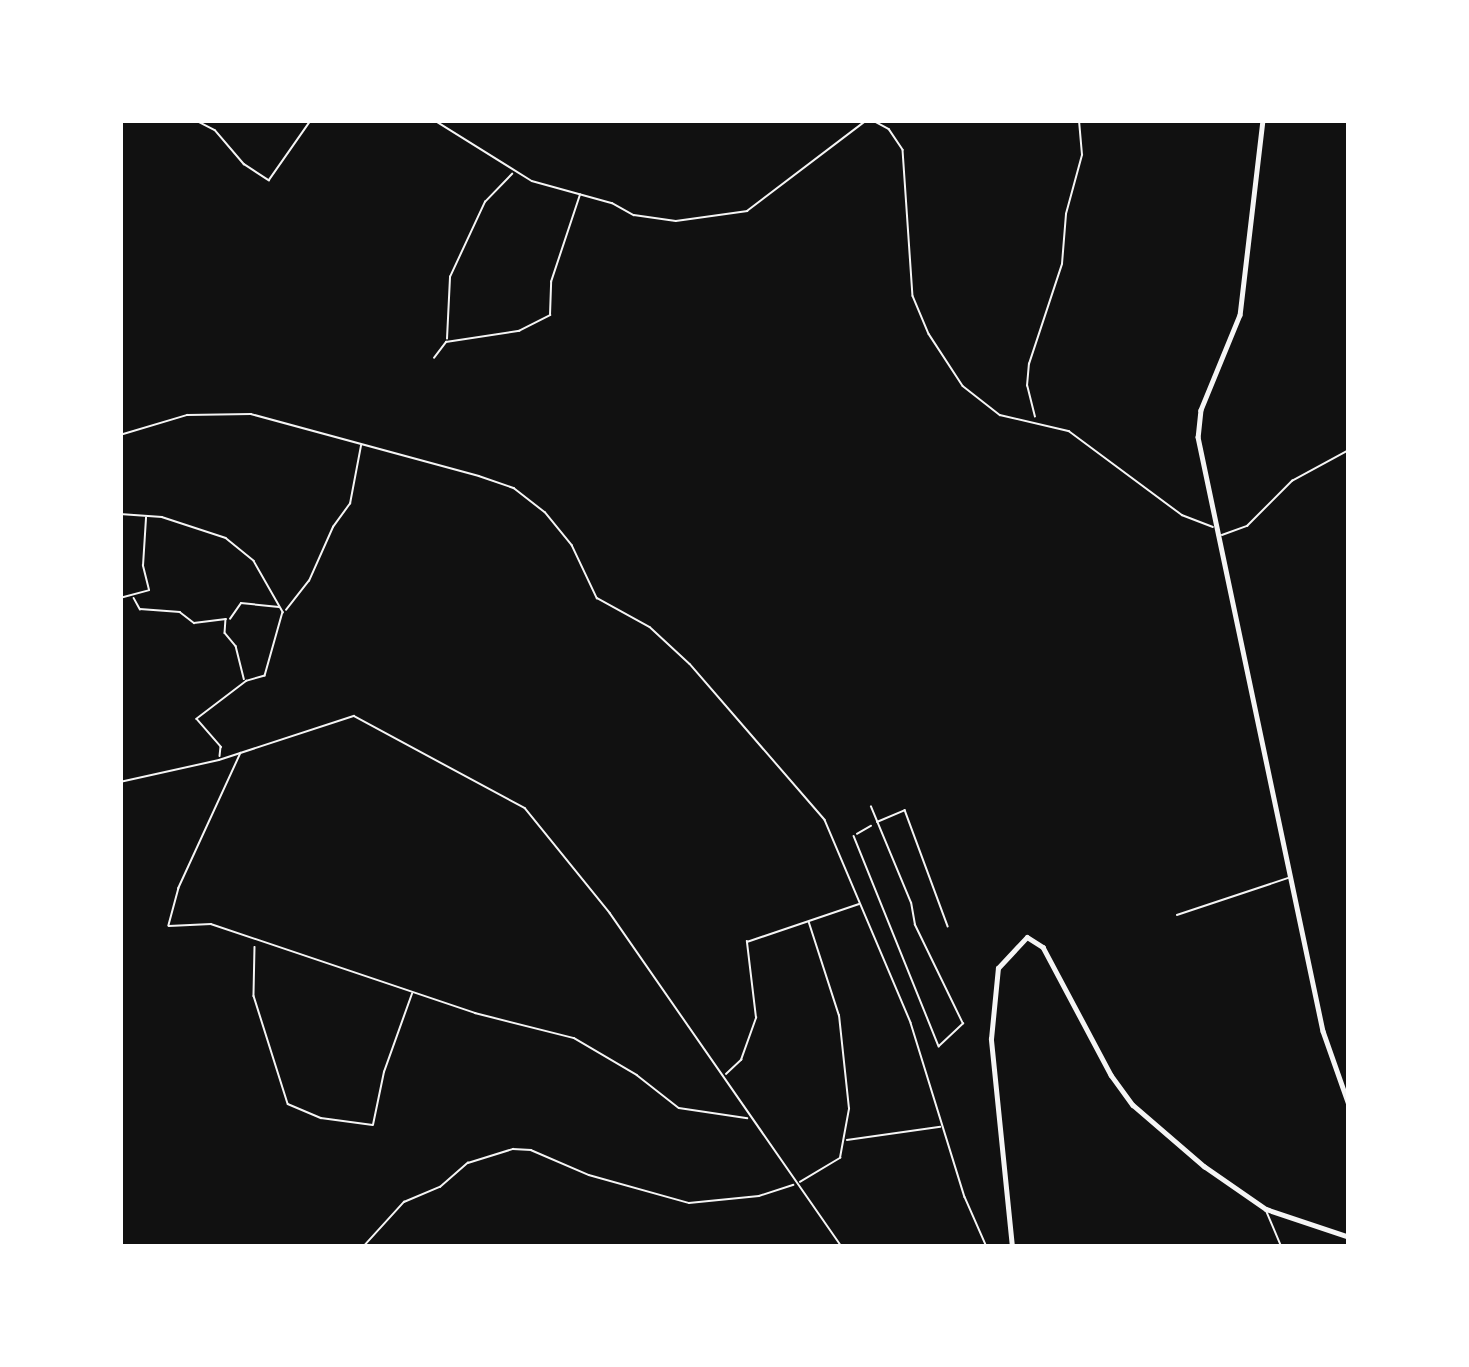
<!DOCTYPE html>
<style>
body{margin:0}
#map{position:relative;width:1469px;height:1367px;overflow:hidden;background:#111;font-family:Signika,sans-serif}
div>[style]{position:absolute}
.minor>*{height:1.5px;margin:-0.75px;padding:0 0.75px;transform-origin:0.75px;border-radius:0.75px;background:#f5f5f5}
.secondary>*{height:4.5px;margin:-2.25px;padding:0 2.25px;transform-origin:2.25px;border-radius:2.25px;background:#f5f5f5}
span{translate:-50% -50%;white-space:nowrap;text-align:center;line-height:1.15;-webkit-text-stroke:9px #fff;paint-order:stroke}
.frame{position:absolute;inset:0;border:123px solid #fff;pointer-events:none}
</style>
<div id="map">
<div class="minor">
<div style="left:195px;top:120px;width:22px;rotate:27deg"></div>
<div style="left:215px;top:130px;width:45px;rotate:49.5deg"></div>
<div style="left:244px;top:164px;width:30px;rotate:33deg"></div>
<div style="left:269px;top:180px;width:73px;rotate:-55deg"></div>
<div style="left:434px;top:120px;width:115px;rotate:31.9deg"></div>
<div style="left:532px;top:181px;width:83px;rotate:15.4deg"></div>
<div style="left:612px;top:203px;width:25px;rotate:29deg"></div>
<div style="left:634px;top:215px;width:42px;rotate:8.1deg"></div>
<div style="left:676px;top:221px;width:72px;rotate:-8deg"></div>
<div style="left:747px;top:211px;width:151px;rotate:-37.2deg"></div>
<div style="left:872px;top:120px;width:19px;rotate:28deg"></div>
<div style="left:889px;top:129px;width:25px;rotate:56deg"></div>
<div style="left:903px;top:150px;width:146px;rotate:86.1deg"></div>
<div style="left:913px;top:296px;width:41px;rotate:67.2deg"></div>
<div style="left:929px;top:334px;width:62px;rotate:56.8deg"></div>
<div style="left:963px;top:386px;width:47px;rotate:38.1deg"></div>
<div style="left:1000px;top:415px;width:71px;rotate:13.1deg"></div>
<div style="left:1069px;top:431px;width:141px;rotate:36.6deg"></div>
<div style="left:1182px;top:515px;width:33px;rotate:21deg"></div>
<div style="left:447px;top:339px;width:62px;rotate:-87.2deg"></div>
<div style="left:450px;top:277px;width:83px;rotate:-65deg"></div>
<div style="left:485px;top:202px;width:39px;rotate:-46deg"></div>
<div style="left:434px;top:358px;width:20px;rotate:-53deg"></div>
<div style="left:446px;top:342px;width:74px;rotate:-8.6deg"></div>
<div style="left:519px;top:331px;width:35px;rotate:-27deg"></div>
<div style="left:550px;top:315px;width:33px;rotate:-88deg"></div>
<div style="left:551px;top:282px;width:92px;rotate:-71.6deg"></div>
<div style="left:1035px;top:417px;width:32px;rotate:-104deg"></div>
<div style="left:1027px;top:386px;width:22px;rotate:-85deg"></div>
<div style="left:1029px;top:364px;width:105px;rotate:-71.7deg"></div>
<div style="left:1062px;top:264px;width:50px;rotate:-85.4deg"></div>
<div style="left:1066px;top:214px;width:61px;rotate:-74.8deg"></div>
<div style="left:1082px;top:155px;width:35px;rotate:-95deg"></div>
<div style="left:120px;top:435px;width:70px;rotate:-16.6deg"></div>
<div style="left:187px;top:415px;width:64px;rotate:-0.9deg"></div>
<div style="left:251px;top:414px;width:236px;rotate:15.2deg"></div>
<div style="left:479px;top:476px;width:37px;rotate:19deg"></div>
<div style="left:514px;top:488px;width:39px;rotate:38deg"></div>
<div style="left:545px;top:512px;width:43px;rotate:50.7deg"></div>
<div style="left:572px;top:545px;width:59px;rotate:64.7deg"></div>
<div style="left:597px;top:598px;width:60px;rotate:28.7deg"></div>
<div style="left:650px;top:627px;width:54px;rotate:42.8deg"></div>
<div style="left:690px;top:664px;width:206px;rotate:49.1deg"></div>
<div style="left:825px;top:820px;width:220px;rotate:67deg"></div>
<div style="left:911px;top:1023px;width:182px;rotate:72.8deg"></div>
<div style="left:965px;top:1197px;width:55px;rotate:66.3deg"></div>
<div style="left:120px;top:514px;width:42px;rotate:4.1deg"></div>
<div style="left:162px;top:517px;width:67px;rotate:18.2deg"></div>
<div style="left:226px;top:538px;width:36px;rotate:39deg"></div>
<div style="left:254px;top:561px;width:59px;rotate:60.4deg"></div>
<div style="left:283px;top:612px;width:66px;rotate:105.7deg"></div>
<div style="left:265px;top:676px;width:19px;rotate:164deg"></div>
<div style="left:247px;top:681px;width:63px;rotate:142.8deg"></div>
<div style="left:197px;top:719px;width:37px;rotate:49deg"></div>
<div style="left:221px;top:747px;width:9px;rotate:96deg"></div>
<div style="left:1222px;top:535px;width:27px;rotate:-20deg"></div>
<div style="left:1247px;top:526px;width:64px;rotate:-45deg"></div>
<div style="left:1292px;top:481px;width:65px;rotate:-28.5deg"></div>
<div style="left:120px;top:598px;width:30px;rotate:-15deg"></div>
<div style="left:149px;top:590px;width:25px;rotate:-104deg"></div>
<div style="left:143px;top:566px;width:48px;rotate:-86.4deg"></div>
<div style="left:134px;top:598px;width:13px;rotate:61deg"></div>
<div style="left:140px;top:609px;width:40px;rotate:4.3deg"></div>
<div style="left:180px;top:612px;width:18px;rotate:38deg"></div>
<div style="left:194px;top:623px;width:32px;rotate:-7deg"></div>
<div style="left:226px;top:619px;width:14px;rotate:94deg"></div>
<div style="left:225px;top:633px;width:17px;rotate:50deg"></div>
<div style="left:236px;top:646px;width:34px;rotate:76deg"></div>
<div style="left:286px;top:610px;width:37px;rotate:-52deg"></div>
<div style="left:309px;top:581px;width:59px;rotate:-66deg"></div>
<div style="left:333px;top:527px;width:29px;rotate:-54deg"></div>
<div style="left:350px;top:504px;width:59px;rotate:-79.3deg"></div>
<div style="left:230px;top:619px;width:19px;rotate:-55deg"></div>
<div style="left:241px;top:603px;width:38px;rotate:6deg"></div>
<div style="left:241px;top:753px;width:149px;rotate:114.7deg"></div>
<div style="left:179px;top:888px;width:39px;rotate:105deg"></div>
<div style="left:169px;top:926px;width:42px;rotate:-2.7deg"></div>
<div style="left:211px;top:924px;width:279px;rotate:18.6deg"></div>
<div style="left:475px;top:1013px;width:102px;rotate:14.2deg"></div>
<div style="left:574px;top:1038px;width:73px;rotate:30.4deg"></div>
<div style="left:637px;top:1075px;width:53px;rotate:38.2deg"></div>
<div style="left:679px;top:1108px;width:69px;rotate:8.4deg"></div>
<div style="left:120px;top:782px;width:101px;rotate:-12.5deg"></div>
<div style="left:219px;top:760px;width:142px;rotate:-18.1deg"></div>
<div style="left:354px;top:716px;width:194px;rotate:28.3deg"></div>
<div style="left:525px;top:808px;width:135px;rotate:51deg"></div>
<div style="left:610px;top:913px;width:407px;rotate:55.2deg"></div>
<div style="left:877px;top:822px;width:30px;rotate:-23deg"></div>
<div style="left:905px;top:810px;width:124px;rotate:69.7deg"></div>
<div style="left:857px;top:834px;width:16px;rotate:-30deg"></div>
<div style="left:854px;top:836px;width:227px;rotate:68deg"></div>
<div style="left:939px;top:1046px;width:33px;rotate:-43deg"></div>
<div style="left:963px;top:1024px;width:110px;rotate:-115.9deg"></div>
<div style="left:915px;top:925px;width:22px;rotate:-100deg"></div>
<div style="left:911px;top:903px;width:104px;rotate:-112.6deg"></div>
<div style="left:1177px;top:915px;width:117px;rotate:-18.4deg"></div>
<div style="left:255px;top:947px;width:49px;rotate:91.2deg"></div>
<div style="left:254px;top:996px;width:113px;rotate:72.5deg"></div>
<div style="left:288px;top:1104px;width:36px;rotate:23deg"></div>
<div style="left:321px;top:1118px;width:52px;rotate:7.7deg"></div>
<div style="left:373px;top:1125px;width:54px;rotate:-78.3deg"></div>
<div style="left:384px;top:1072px;width:83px;rotate:-70.3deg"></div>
<div style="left:726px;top:1074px;width:21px;rotate:-43deg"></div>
<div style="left:741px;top:1060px;width:45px;rotate:-70.3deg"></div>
<div style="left:756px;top:1018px;width:77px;rotate:-96.8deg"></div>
<div style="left:747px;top:942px;width:118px;rotate:-18.7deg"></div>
<div style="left:847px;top:1140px;width:94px;rotate:-8deg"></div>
<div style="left:800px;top:1182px;width:47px;rotate:-31deg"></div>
<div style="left:840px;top:1158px;width:50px;rotate:-79.6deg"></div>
<div style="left:849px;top:1109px;width:94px;rotate:-96.1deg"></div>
<div style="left:839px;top:1016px;width:98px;rotate:-107.9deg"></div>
<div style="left:1267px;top:1212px;width:38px;rotate:67deg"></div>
<div style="left:363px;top:1247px;width:61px;rotate:-47.7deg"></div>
<div style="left:404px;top:1202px;width:39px;rotate:-23deg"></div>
<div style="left:440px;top:1187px;width:37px;rotate:-41deg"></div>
<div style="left:468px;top:1163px;width:47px;rotate:-17.3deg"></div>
<div style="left:513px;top:1149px;width:18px;rotate:3deg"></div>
<div style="left:531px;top:1150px;width:63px;rotate:23.3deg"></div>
<div style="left:589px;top:1175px;width:104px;rotate:15.6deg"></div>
<div style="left:689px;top:1203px;width:70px;rotate:-5.7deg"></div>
<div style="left:759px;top:1196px;width:36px;rotate:-18deg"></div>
</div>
<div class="secondary">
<div style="left:1263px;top:120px;width:196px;rotate:96.7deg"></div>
<div style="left:1240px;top:315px;width:103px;rotate:112.3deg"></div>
<div style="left:1201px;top:410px;width:27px;rotate:96deg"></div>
<div style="left:1198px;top:437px;width:607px;rotate:78.12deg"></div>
<div style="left:1323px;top:1031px;width:78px;rotate:70.6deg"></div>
<div style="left:1012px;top:1247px;width:209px;rotate:-95.8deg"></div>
<div style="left:991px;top:1039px;width:71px;rotate:-84.4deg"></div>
<div style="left:998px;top:968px;width:42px;rotate:-46.9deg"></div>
<div style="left:1027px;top:937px;width:19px;rotate:32deg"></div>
<div style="left:1043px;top:947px;width:145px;rotate:62deg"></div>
<div style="left:1111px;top:1075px;width:37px;rotate:54deg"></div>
<div style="left:1133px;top:1105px;width:94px;rotate:40.7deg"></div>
<div style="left:1204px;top:1166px;width:75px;rotate:34.7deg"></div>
<div style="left:1266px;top:1209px;width:88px;rotate:18.6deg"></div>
</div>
<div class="frame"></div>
</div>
